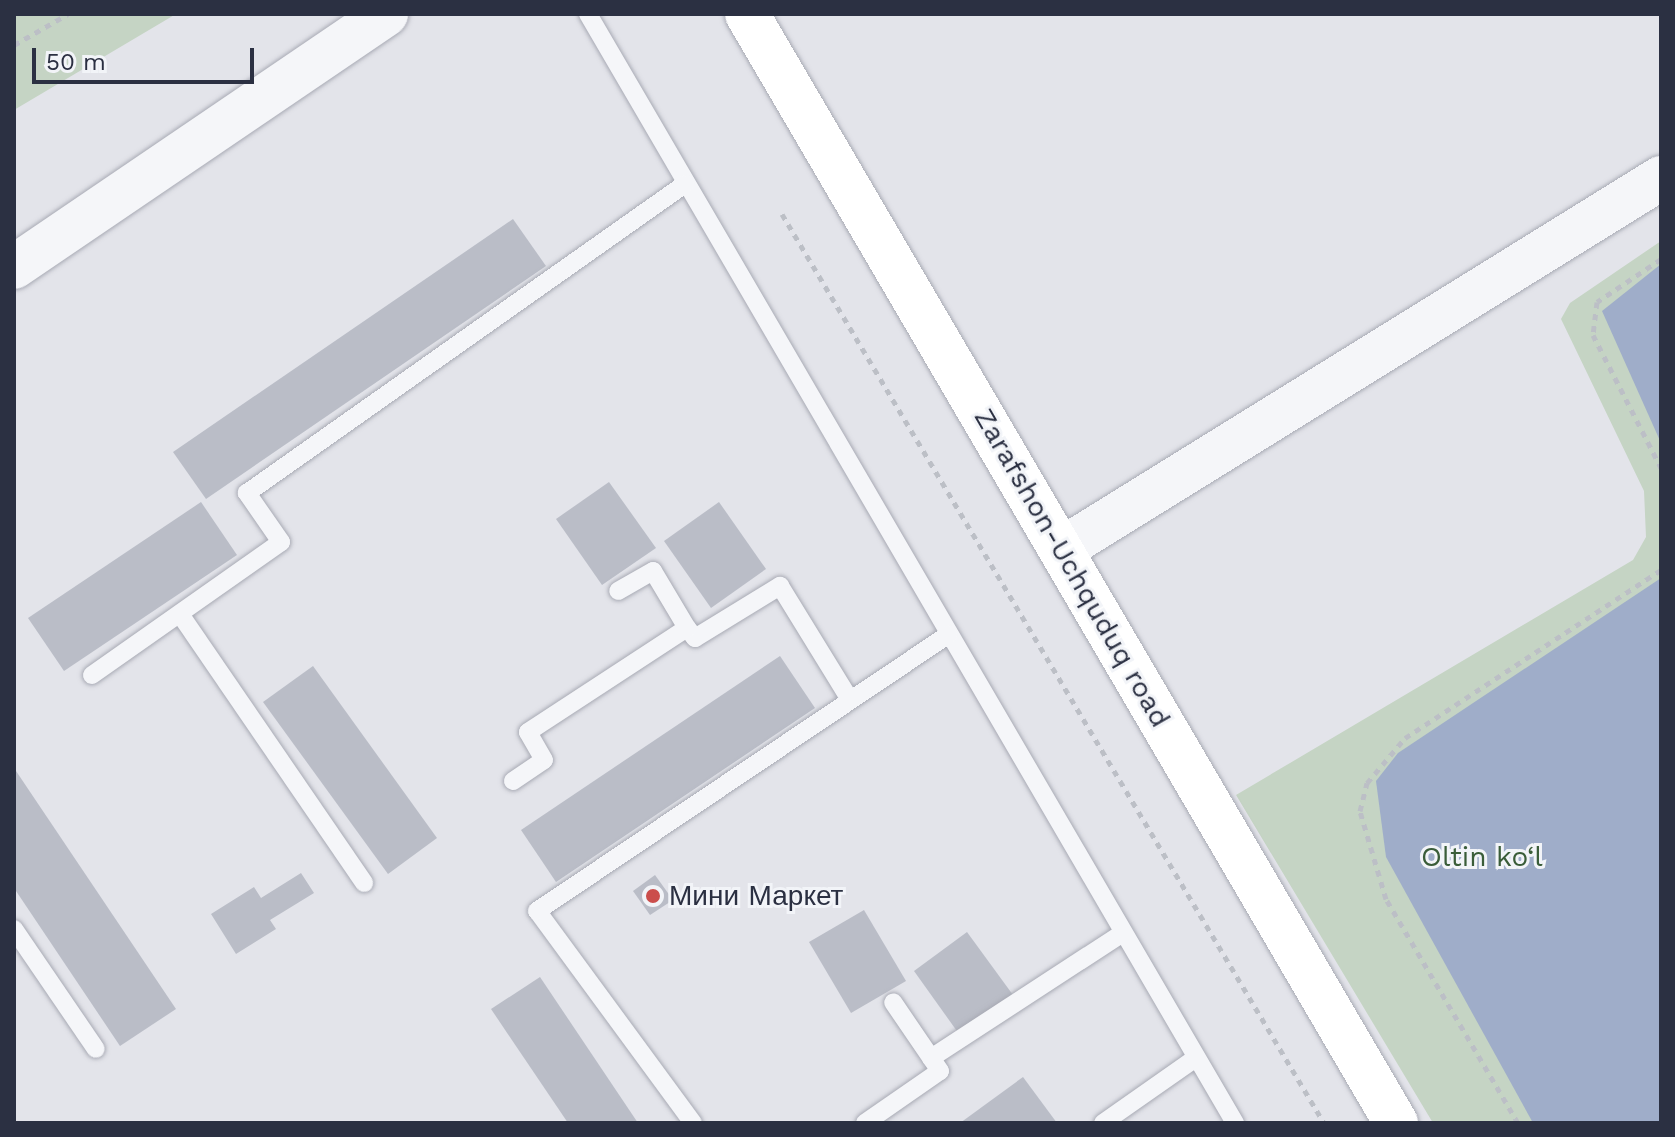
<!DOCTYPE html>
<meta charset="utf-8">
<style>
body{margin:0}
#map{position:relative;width:1675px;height:1137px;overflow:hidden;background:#e3e4ea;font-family:"Work Sans",sans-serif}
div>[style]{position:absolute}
.green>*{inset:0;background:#c5d4c4}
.water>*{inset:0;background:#9fadc9}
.building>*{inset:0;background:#babdc7}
.path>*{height:5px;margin-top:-2.5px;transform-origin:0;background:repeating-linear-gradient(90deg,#bcbfc6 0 6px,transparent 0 12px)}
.roads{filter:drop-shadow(0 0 2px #a8aab4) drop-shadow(0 0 2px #a8aab4)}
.service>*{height:18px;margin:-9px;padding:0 9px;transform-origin:9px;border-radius:9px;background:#f5f6f9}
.tertiary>*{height:44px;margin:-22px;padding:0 22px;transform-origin:22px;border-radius:22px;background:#f5f6f9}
.trunk>*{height:44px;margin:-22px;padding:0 22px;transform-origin:22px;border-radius:22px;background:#fff}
.dots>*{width:22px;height:22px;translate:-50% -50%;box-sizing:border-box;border:4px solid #f2f4f8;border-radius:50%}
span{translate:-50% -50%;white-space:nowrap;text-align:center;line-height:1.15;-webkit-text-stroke:6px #f2f4f8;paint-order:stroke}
.street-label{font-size:28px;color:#2b3042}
.park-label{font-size:28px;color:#3a5d39}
.poi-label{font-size:28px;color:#2b3042}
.left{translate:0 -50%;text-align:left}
.frame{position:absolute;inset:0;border:16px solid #2b3042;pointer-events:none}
.scale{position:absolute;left:32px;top:48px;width:222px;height:36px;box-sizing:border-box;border:4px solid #2b3042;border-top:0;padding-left:10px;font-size:24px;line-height:28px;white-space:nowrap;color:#2b3042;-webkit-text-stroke:6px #f2f4f8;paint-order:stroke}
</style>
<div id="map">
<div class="green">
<div style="clip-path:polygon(14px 14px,176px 14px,14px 110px)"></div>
<div style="clip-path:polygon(1661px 241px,1661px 1123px,1433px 1123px,1236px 795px,1633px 560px,1646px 537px,1644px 491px,1561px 319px,1570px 303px)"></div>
</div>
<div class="water">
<div style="clip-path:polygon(1661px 264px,1661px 443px,1602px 311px)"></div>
<div style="clip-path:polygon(1661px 578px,1661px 1123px,1533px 1123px,1386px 857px,1376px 781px,1398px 753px)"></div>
</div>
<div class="building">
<div style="clip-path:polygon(513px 219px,546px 266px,206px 499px,173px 452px)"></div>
<div style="clip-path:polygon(609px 482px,656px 548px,602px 585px,556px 519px)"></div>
<div style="clip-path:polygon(201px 502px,237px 555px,64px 671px,28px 618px)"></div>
<div style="clip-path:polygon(719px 502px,766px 569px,711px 608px,664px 541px)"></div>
<div style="clip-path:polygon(780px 656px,815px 708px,556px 882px,521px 830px)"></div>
<div style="clip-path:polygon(313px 666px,437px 838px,388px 874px,263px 702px)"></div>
<div style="clip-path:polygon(14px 768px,176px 1009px,120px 1046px,14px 888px)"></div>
<div style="clip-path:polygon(301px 873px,314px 893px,270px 920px,276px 929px,236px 954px,211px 914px,254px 887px,261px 898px)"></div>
<div style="clip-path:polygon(655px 875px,673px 900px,650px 915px,633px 891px)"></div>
<div style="clip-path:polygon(864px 910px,906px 981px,851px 1013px,809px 942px)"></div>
<div style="clip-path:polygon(967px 932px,1013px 995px,959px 1034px,914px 971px)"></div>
<div style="clip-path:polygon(540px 977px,638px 1123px,568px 1123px,491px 1009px)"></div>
<div style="clip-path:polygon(1023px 1077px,1057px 1123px,960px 1123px)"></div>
</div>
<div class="path">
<div style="left:14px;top:45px;width:62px;rotate:-29.9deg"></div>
<div style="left:782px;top:214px;width:1058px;rotate:59.19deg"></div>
<div style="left:1661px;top:259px;width:77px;rotate:146.1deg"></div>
<div style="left:1597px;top:302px;width:33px;rotate:97deg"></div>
<div style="left:1593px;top:335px;width:149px;rotate:62.9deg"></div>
<div style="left:1518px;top:1123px;width:260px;rotate:-120.5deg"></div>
<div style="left:1386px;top:899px;width:92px;rotate:-106.5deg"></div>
<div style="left:1360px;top:811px;width:29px;rotate:-76deg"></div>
<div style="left:1367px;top:783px;width:59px;rotate:-49.8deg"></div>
<div style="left:1405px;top:738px;width:306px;rotate:-33.3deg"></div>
</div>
<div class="roads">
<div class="service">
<div style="left:588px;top:14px;width:1284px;rotate:59.74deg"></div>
<div style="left:180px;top:614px;width:326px;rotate:55.6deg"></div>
<div style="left:687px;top:628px;width:13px;rotate:51deg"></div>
<div style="left:695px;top:638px;width:100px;rotate:-31.5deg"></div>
<div style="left:780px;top:586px;width:132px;rotate:58.4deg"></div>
<div style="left:92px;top:675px;width:231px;rotate:-35.1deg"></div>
<div style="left:281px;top:542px;width:60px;rotate:-124.8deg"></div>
<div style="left:247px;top:493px;width:536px;rotate:-35.2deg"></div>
<div style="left:513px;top:781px;width:37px;rotate:-34deg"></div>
<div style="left:544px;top:760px;width:32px;rotate:-120deg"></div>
<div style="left:528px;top:732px;width:190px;rotate:-33.2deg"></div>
<div style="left:687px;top:628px;width:66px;rotate:-120.8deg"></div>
<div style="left:653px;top:571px;width:40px;rotate:150.3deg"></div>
<div style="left:14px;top:929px;width:145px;rotate:55.7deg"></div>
<div style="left:931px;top:1058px;width:229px;rotate:-33.1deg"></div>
<div style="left:693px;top:1123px;width:263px;rotate:-126.3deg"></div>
<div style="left:537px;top:911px;width:496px;rotate:-33.9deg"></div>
<div style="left:865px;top:1123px;width:91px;rotate:-34.7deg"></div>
<div style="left:940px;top:1071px;width:83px;rotate:-124.3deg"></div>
<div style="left:1103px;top:1123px;width:113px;rotate:-35deg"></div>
</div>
<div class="tertiary">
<div style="left:14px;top:267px;width:450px;rotate:-34.2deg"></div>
<div style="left:1062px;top:549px;width:705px;rotate:-31.77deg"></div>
</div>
<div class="trunk">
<div style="left:747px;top:14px;width:1285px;rotate:59.66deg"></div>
</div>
</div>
<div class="dots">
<div style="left:653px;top:896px;background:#cb4e4c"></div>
</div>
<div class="street-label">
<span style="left:1072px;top:568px;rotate:60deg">Zarafshon-Uchquduq road</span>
</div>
<div class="park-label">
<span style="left:1482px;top:857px">Oltin ko‘l</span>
</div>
<div class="poi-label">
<span class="left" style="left:669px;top:896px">Мини Маркет</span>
</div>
<div class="frame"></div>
<div class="scale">50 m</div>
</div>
